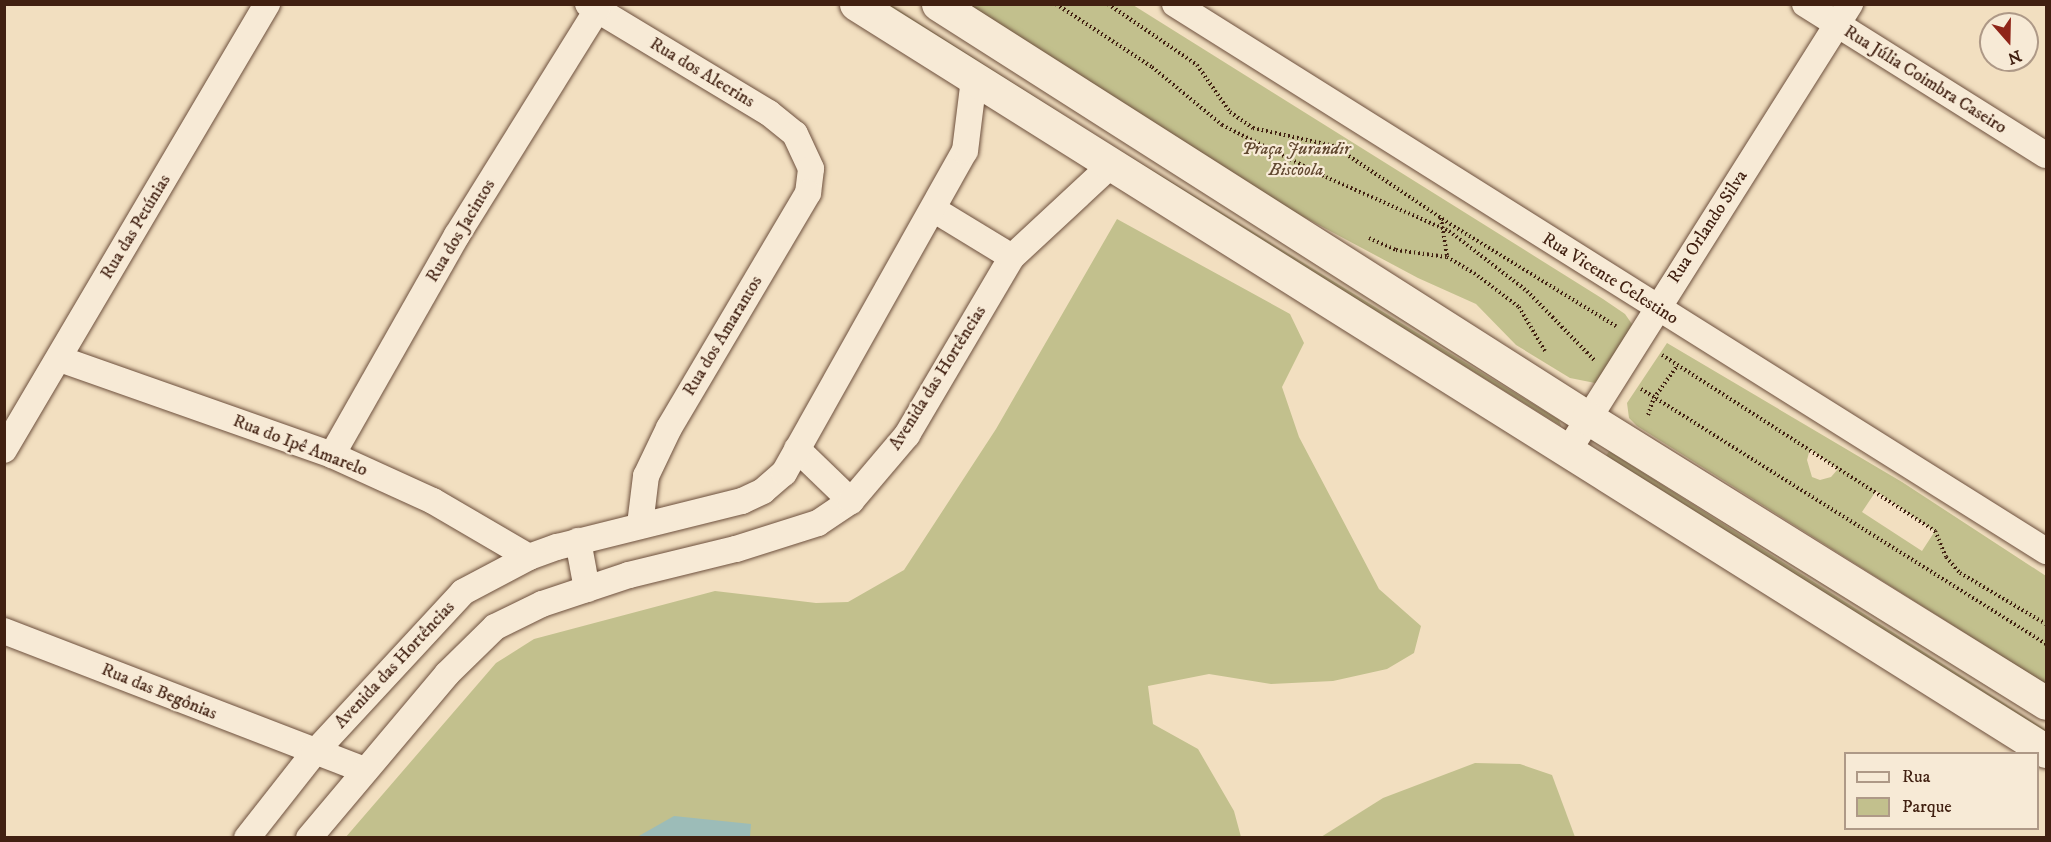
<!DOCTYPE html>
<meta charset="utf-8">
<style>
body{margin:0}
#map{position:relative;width:2051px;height:842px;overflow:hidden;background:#f2dfc0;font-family:"IM FELL DW Pica",serif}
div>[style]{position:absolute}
.green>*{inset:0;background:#c2c08d}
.water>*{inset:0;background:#9cbcb8}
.path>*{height:4px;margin-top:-2px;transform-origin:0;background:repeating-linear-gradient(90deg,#412011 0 1.5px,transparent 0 4.5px)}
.roads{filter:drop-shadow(0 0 2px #6d503d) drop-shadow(0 0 2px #6d503d)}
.minor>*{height:26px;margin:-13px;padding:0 13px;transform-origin:13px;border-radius:13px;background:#f7ead6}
.secondary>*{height:33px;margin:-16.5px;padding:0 16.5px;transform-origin:16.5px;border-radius:16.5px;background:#f7ead6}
span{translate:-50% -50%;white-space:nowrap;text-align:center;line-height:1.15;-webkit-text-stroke:4.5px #f7ead6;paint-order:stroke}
.street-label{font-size:18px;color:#412011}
.park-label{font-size:18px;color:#614830;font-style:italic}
.frame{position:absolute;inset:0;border:6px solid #412011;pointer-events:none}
.legend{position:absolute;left:1844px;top:752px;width:195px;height:78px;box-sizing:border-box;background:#f7ead6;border:2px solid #ae9987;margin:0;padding:8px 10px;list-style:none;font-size:18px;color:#412011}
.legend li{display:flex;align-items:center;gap:12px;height:30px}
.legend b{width:30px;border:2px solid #ae9987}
.north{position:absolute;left:1979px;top:12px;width:60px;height:60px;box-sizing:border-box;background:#f7ead6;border:2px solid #ae9987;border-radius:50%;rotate:160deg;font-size:16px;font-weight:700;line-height:24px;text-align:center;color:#412011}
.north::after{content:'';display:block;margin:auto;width:21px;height:27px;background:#8f2418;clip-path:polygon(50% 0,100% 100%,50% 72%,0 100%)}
</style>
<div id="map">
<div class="green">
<div style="clip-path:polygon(883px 5px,891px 5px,1092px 133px,1559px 420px,1561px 426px)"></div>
<div style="clip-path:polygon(963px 5px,1133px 5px,1603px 299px,1625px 314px,1634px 327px,1602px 378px,1595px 383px,1570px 378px,1516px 345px,1476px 304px,1418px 278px,1272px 200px)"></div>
<div style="clip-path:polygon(1117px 219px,1290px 314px,1304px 343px,1282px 387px,1299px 437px,1379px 589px,1421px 626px,1414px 653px,1387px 669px,1333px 681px,1271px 684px,1209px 674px,1148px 686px,1153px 724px,1198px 749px,1234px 811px,1241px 837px,345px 838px,496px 663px,534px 639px,715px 591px,816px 603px,848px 602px,904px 570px,996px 429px)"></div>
<div style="clip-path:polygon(evenodd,1667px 343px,1902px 482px,2046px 576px,2046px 684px,1637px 426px,1629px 418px,1627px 403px,1667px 343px,1810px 449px,1838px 469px,1831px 477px,1820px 480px,1812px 477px,1807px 460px,1810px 449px,1667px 343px,1876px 491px,1935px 531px,1922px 551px,1862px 512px,1876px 491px)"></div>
<div style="clip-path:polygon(1609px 451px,2046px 730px,2046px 737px,1606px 456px)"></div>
<div style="clip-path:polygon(1475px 763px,1520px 764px,1552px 775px,1575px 837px,1321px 837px,1383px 798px)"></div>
</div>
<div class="water">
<div style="clip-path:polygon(674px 816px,751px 824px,750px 837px,637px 837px)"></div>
</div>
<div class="path">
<div style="left:1056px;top:4px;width:115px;rotate:33.3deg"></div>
<div style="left:1152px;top:67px;width:91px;rotate:39.6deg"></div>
<div style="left:1222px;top:125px;width:116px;rotate:26.6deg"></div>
<div style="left:1326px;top:177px;width:134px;rotate:23.7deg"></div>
<div style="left:1449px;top:231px;width:98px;rotate:37.6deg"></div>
<div style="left:1527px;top:291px;width:98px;rotate:45.8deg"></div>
<div style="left:1108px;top:4px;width:108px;rotate:34.4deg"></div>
<div style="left:1197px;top:65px;width:57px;rotate:54.9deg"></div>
<div style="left:1230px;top:112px;width:28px;rotate:35deg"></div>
<div style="left:1253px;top:128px;width:83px;rotate:12.5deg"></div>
<div style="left:1334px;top:146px;width:140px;rotate:33.9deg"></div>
<div style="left:1450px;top:224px;width:195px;rotate:31.6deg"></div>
<div style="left:1441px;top:218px;width:39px;rotate:81deg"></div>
<div style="left:1369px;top:238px;width:30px;rotate:24deg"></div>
<div style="left:1396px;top:250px;width:51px;rotate:7.8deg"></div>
<div style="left:1447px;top:257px;width:31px;rotate:31deg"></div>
<div style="left:1474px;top:273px;width:56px;rotate:37.1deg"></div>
<div style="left:1519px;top:307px;width:51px;rotate:59.4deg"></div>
<div style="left:1662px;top:355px;width:325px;rotate:32.8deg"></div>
<div style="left:1935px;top:531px;width:28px;rotate:67deg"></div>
<div style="left:1946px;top:557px;width:21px;rotate:49deg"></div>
<div style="left:1960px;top:573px;width:100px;rotate:30.7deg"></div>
<div style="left:1641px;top:389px;width:479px;rotate:32.2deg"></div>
<div style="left:1648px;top:415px;width:18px;rotate:-71deg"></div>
<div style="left:1654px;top:398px;width:39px;rotate:-54deg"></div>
</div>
<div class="roads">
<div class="minor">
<div style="left:588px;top:4px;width:211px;rotate:31.1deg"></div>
<div style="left:769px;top:113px;width:33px;rotate:39deg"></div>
<div style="left:795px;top:134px;width:38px;rotate:65deg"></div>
<div style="left:811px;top:169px;width:24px;rotate:97deg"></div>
<div style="left:808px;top:193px;width:273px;rotate:120.6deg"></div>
<div style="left:669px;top:428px;width:53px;rotate:115.6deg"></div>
<div style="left:646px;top:476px;width:49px;rotate:97deg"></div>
<div style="left:1175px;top:4px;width:1029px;rotate:32.13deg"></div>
<div style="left:1805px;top:4px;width:284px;rotate:32.1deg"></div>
<div style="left:933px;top:209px;width:92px;rotate:31.3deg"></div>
<div style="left:60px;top:359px;width:288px;rotate:19.4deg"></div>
<div style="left:332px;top:455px;width:111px;rotate:24.5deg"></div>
<div style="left:433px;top:501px;width:111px;rotate:30.3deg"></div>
<div style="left:797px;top:449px;width:75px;rotate:43.9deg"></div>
<div style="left:4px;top:450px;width:518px;rotate:-59.47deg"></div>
<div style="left:1568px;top:451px;width:529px;rotate:-57.75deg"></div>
<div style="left:332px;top:455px;width:253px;rotate:-60.4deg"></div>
<div style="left:457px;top:235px;width:265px;rotate:-58.1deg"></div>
<div style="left:578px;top:541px;width:49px;rotate:79.4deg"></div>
<div style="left:4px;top:631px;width:387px;rotate:21.1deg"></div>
<div style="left:247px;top:838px;width:108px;rotate:-51.8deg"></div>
<div style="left:314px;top:753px;width:219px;rotate:-47.2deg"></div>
<div style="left:463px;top:592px;width:75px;rotate:-27.9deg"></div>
<div style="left:529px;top:557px;width:30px;rotate:-20deg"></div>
<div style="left:557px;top:547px;width:191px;rotate:-14deg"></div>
<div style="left:742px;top:501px;width:23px;rotate:-25deg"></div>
<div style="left:763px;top:491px;width:28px;rotate:-41deg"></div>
<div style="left:784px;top:473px;width:369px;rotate:-60.7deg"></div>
<div style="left:965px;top:151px;width:73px;rotate:-82.9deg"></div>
<div style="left:309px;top:838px;width:214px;rotate:-49.9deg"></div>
<div style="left:447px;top:674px;width:67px;rotate:-44.4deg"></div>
<div style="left:495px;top:627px;width:52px;rotate:-26.1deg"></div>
<div style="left:542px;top:604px;width:92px;rotate:-18.4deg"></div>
<div style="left:629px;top:575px;width:110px;rotate:-13.7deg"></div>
<div style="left:736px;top:549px;width:86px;rotate:-17.6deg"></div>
<div style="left:818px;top:523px;width:40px;rotate:-34deg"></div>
<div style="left:851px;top:501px;width:87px;rotate:-49.7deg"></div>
<div style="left:907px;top:435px;width:207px;rotate:-59.5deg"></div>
<div style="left:1012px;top:257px;width:134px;rotate:-42.9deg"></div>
</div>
<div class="secondary">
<div style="left:856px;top:4px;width:1405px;rotate:32.12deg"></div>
<div style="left:938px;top:4px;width:771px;rotate:32.49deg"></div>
<div style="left:1588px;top:418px;width:539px;rotate:31.89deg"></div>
</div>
</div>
<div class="street-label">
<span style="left:702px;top:73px;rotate:31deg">Rua dos Alecrins</span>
<span style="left:1925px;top:80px;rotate:32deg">Rua Júlia Coimbra Caseiro</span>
<span style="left:136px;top:227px;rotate:-59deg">Rua das Petúnias</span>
<span style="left:1708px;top:227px;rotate:-57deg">Rua Orlando Silva</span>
<span style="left:461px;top:231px;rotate:-59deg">Rua dos Jacintos</span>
<span style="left:1610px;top:279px;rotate:32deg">Rua Vicente Celestino</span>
<span style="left:723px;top:336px;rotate:-59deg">Rua dos Amarantos</span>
<span style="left:938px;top:378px;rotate:-58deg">Avenida das Hortências</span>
<span style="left:300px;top:446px;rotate:21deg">Rua do Ipê Amarelo</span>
<span style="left:395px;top:665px;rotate:-47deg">Avenida das Hortências</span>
<span style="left:159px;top:692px;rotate:22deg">Rua das Begônias</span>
</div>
<div class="park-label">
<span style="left:1296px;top:160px">Praça Jurandir<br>Biscoola</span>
</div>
<div class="frame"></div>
<ul class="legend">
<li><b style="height:8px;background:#f7ead6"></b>Rua</li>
<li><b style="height:16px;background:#c2c08d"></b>Parque</li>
</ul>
<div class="north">N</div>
</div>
